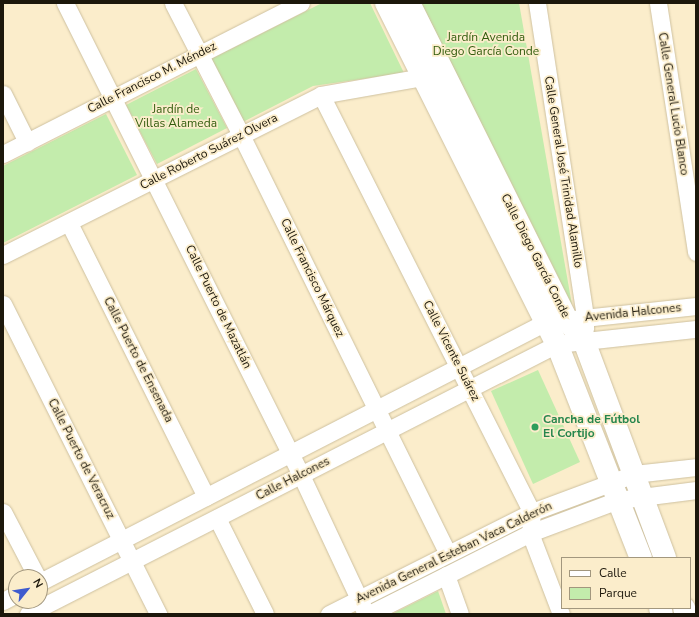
<!DOCTYPE html>
<meta charset="utf-8">
<style>
body{margin:0}
#map{position:relative;width:699px;height:617px;overflow:hidden;background:#fbedcb;font-family:"Nunito Sans",sans-serif}
div>[style]{position:absolute}
.green>*{inset:0;background:#c3ecac}
.roads{filter:drop-shadow(0 0 1px #cec1a0) drop-shadow(0 0 1px #cec1a0)}
.street>*{height:17px;margin:-8.5px;padding:0 8.5px;transform-origin:8.5px;border-radius:8.5px;background:#fff}
.secondary>*{height:22px;margin:-11px;padding:0 11px;transform-origin:11px;border-radius:11px;background:#fff}
.dots>*{width:11px;height:11px;translate:-50% -50%;box-sizing:border-box;border:2px solid #fbedcb;border-radius:50%}
span{translate:-50% -50%;white-space:nowrap;text-align:center;line-height:1.15;-webkit-text-stroke:3.5px #fbedcb;paint-order:stroke}
.park-label{font-size:12px;color:#335d0e}
.street-label{font-size:12px;color:#1c170b}
.leisure-label{font-size:12px;color:#27864d;font-weight:700}
.left{translate:0 -50%;text-align:left}
.frame{position:absolute;inset:0;border:4px solid #1c170b;pointer-events:none}
.legend{position:absolute;left:561px;top:557px;width:130px;height:52px;box-sizing:border-box;background:#fbedcb;border:1px solid #a2977e;margin:0;padding:5px 7px;list-style:none;font-size:12px;color:#1c170b}
.legend li{display:flex;align-items:center;gap:8px;height:20px}
.legend b{width:20px;border:1px solid #a2977e}
.north{position:absolute;left:8px;top:569px;width:40px;height:40px;box-sizing:border-box;background:#fbedcb;border:1px solid #a2977e;border-radius:50%;rotate:60deg;font-size:11px;font-weight:700;line-height:16px;text-align:center;color:#1c170b}
.north::after{content:'';display:block;margin:auto;width:14px;height:18px;background:#3f5bce;clip-path:polygon(50% 0,100% 100%,50% 72%,0 100%)}
</style>
<div id="map">
<div class="green">
<div style="clip-path:polygon(322px 3px,370px 3px,404px 73px,313px 86px,243px 122px,211px 59px)"></div>
<div style="clip-path:polygon(421px 3px,519px 3px,572px 305px)"></div>
<div style="clip-path:polygon(196px 69px,227px 128px,157px 164px,126px 105px)"></div>
<div style="clip-path:polygon(106px 114px,137px 175px,3px 243px,3px 166px)"></div>
<div style="clip-path:polygon(538px 370px,580px 462px,533px 484px,491px 391px)"></div>
<div style="clip-path:polygon(438px 591px,446px 614px,392px 614px)"></div>
</div>
<div class="roads">
<div class="street">
<div style="left:65px;top:3px;width:528px;rotate:63.43deg"></div>
<div style="left:301px;top:475px;width:153px;rotate:64.9deg"></div>
<div style="left:173px;top:3px;width:148px;rotate:62.7deg"></div>
<div style="left:241px;top:135px;width:467px;rotate:63.7deg"></div>
<div style="left:537px;top:3px;width:319px;rotate:81.3deg"></div>
<div style="left:585px;top:318px;width:11px;rotate:90deg"></div>
<div style="left:658px;top:3px;width:252px;rotate:81.3deg"></div>
<div style="left:3px;top:94px;width:54px;rotate:63.4deg"></div>
<div style="left:321px;top:95px;width:467px;rotate:63.2deg"></div>
<div style="left:532px;top:512px;width:21px;rotate:95deg"></div>
<div style="left:530px;top:533px;width:87px;rotate:69.1deg"></div>
<div style="left:3px;top:154px;width:334px;rotate:-26.9deg"></div>
<div style="left:69px;top:223px;width:306px;rotate:63.4deg"></div>
<div style="left:3px;top:255px;width:356px;rotate:-26.7deg"></div>
<div style="left:321px;top:95px;width:104px;rotate:-10deg"></div>
<div style="left:3px;top:304px;width:347px;rotate:63.4deg"></div>
<div style="left:3px;top:512px;width:73px;rotate:62.4deg"></div>
<div style="left:217px;top:518px;width:107px;rotate:63.4deg"></div>
<div style="left:446px;top:575px;width:41px;rotate:70.3deg"></div>
<div style="left:40px;top:582px;width:569px;rotate:-27.2deg"></div>
<div style="left:546px;top:322px;width:151px;rotate:-6.1deg"></div>
<div style="left:3px;top:601px;width:15px;rotate:-28deg"></div>
<div style="left:28px;top:614px;width:594px;rotate:-27.04deg"></div>
<div style="left:557px;top:344px;width:140px;rotate:-6.2deg"></div>
<div style="left:329px;top:614px;width:227px;rotate:-26.7deg"></div>
<div style="left:532px;top:512px;width:109px;rotate:-20.4deg"></div>
<div style="left:634px;top:474px;width:62px;rotate:-6.4deg"></div>
<div style="left:369px;top:614px;width:180px;rotate:-26.7deg"></div>
<div style="left:530px;top:533px;width:94px;rotate:-20.6deg"></div>
<div style="left:618px;top:500px;width:79px;rotate:-7.3deg"></div>
</div>
<div class="secondary">
<div style="left:386px;top:3px;width:381px;rotate:63.4deg"></div>
<div style="left:557px;top:344px;width:230px;rotate:68.6deg"></div>
<div style="left:409px;top:3px;width:354px;rotate:63.5deg"></div>
<div style="left:567px;top:320px;width:27px;rotate:51deg"></div>
<div style="left:584px;top:341px;width:232px;rotate:69.5deg"></div>
<div style="left:660px;top:608px;width:6px;rotate:72deg"></div>
<div style="left:684px;top:608px;width:6px;rotate:72deg"></div>
</div>
</div>
<div class="dots">
<div style="left:535px;top:427px;background:#2e9e5b"></div>
</div>
<div class="park-label">
<span style="left:486px;top:45px">Jardín Avenida<br>Diego García Conde</span>
<span style="left:176px;top:117px">Jardín de<br>Villas Alameda</span>
</div>
<div class="street-label">
<span style="left:152px;top:78px;rotate:-27deg">Calle Francisco M. Méndez</span>
<span style="left:673px;top:104px;rotate:81deg">Calle General Lucio Blanco</span>
<span style="left:209px;top:152px;rotate:-27deg">Calle Roberto Suárez Olvera</span>
<span style="left:563px;top:172px;rotate:81deg">Calle General José Trinidad Alamillo</span>
<span style="left:535px;top:256px;rotate:63deg">Calle Diego García Conde</span>
<span style="left:312px;top:278px;rotate:64deg">Calle Francisco Márquez</span>
<span style="left:218px;top:307px;rotate:64deg">Calle Puerto de Mazatlán</span>
<span style="left:633px;top:313px;rotate:-6deg">Avenida Halcones</span>
<span style="left:451px;top:351px;rotate:63deg">Calle Vicente Suárez</span>
<span style="left:138px;top:360px;rotate:63deg">Calle Puerto de Ensenada</span>
<span style="left:81px;top:459px;rotate:63deg">Calle Puerto de Veracruz</span>
<span style="left:293px;top:479px;rotate:-27deg">Calle Halcones</span>
<span style="left:454px;top:553px;rotate:-26deg">Avenida General Esteban Vaca Calderón</span>
</div>
<div class="leisure-label">
<span class="left" style="left:543px;top:427px">Cancha de Fútbol<br>El Cortijo</span>
</div>
<div class="frame"></div>
<ul class="legend">
<li><b style="height:5px;background:#fff"></b>Calle</li>
<li><b style="height:11px;background:#c3ecac"></b>Parque</li>
</ul>
<div class="north">N</div>
</div>
